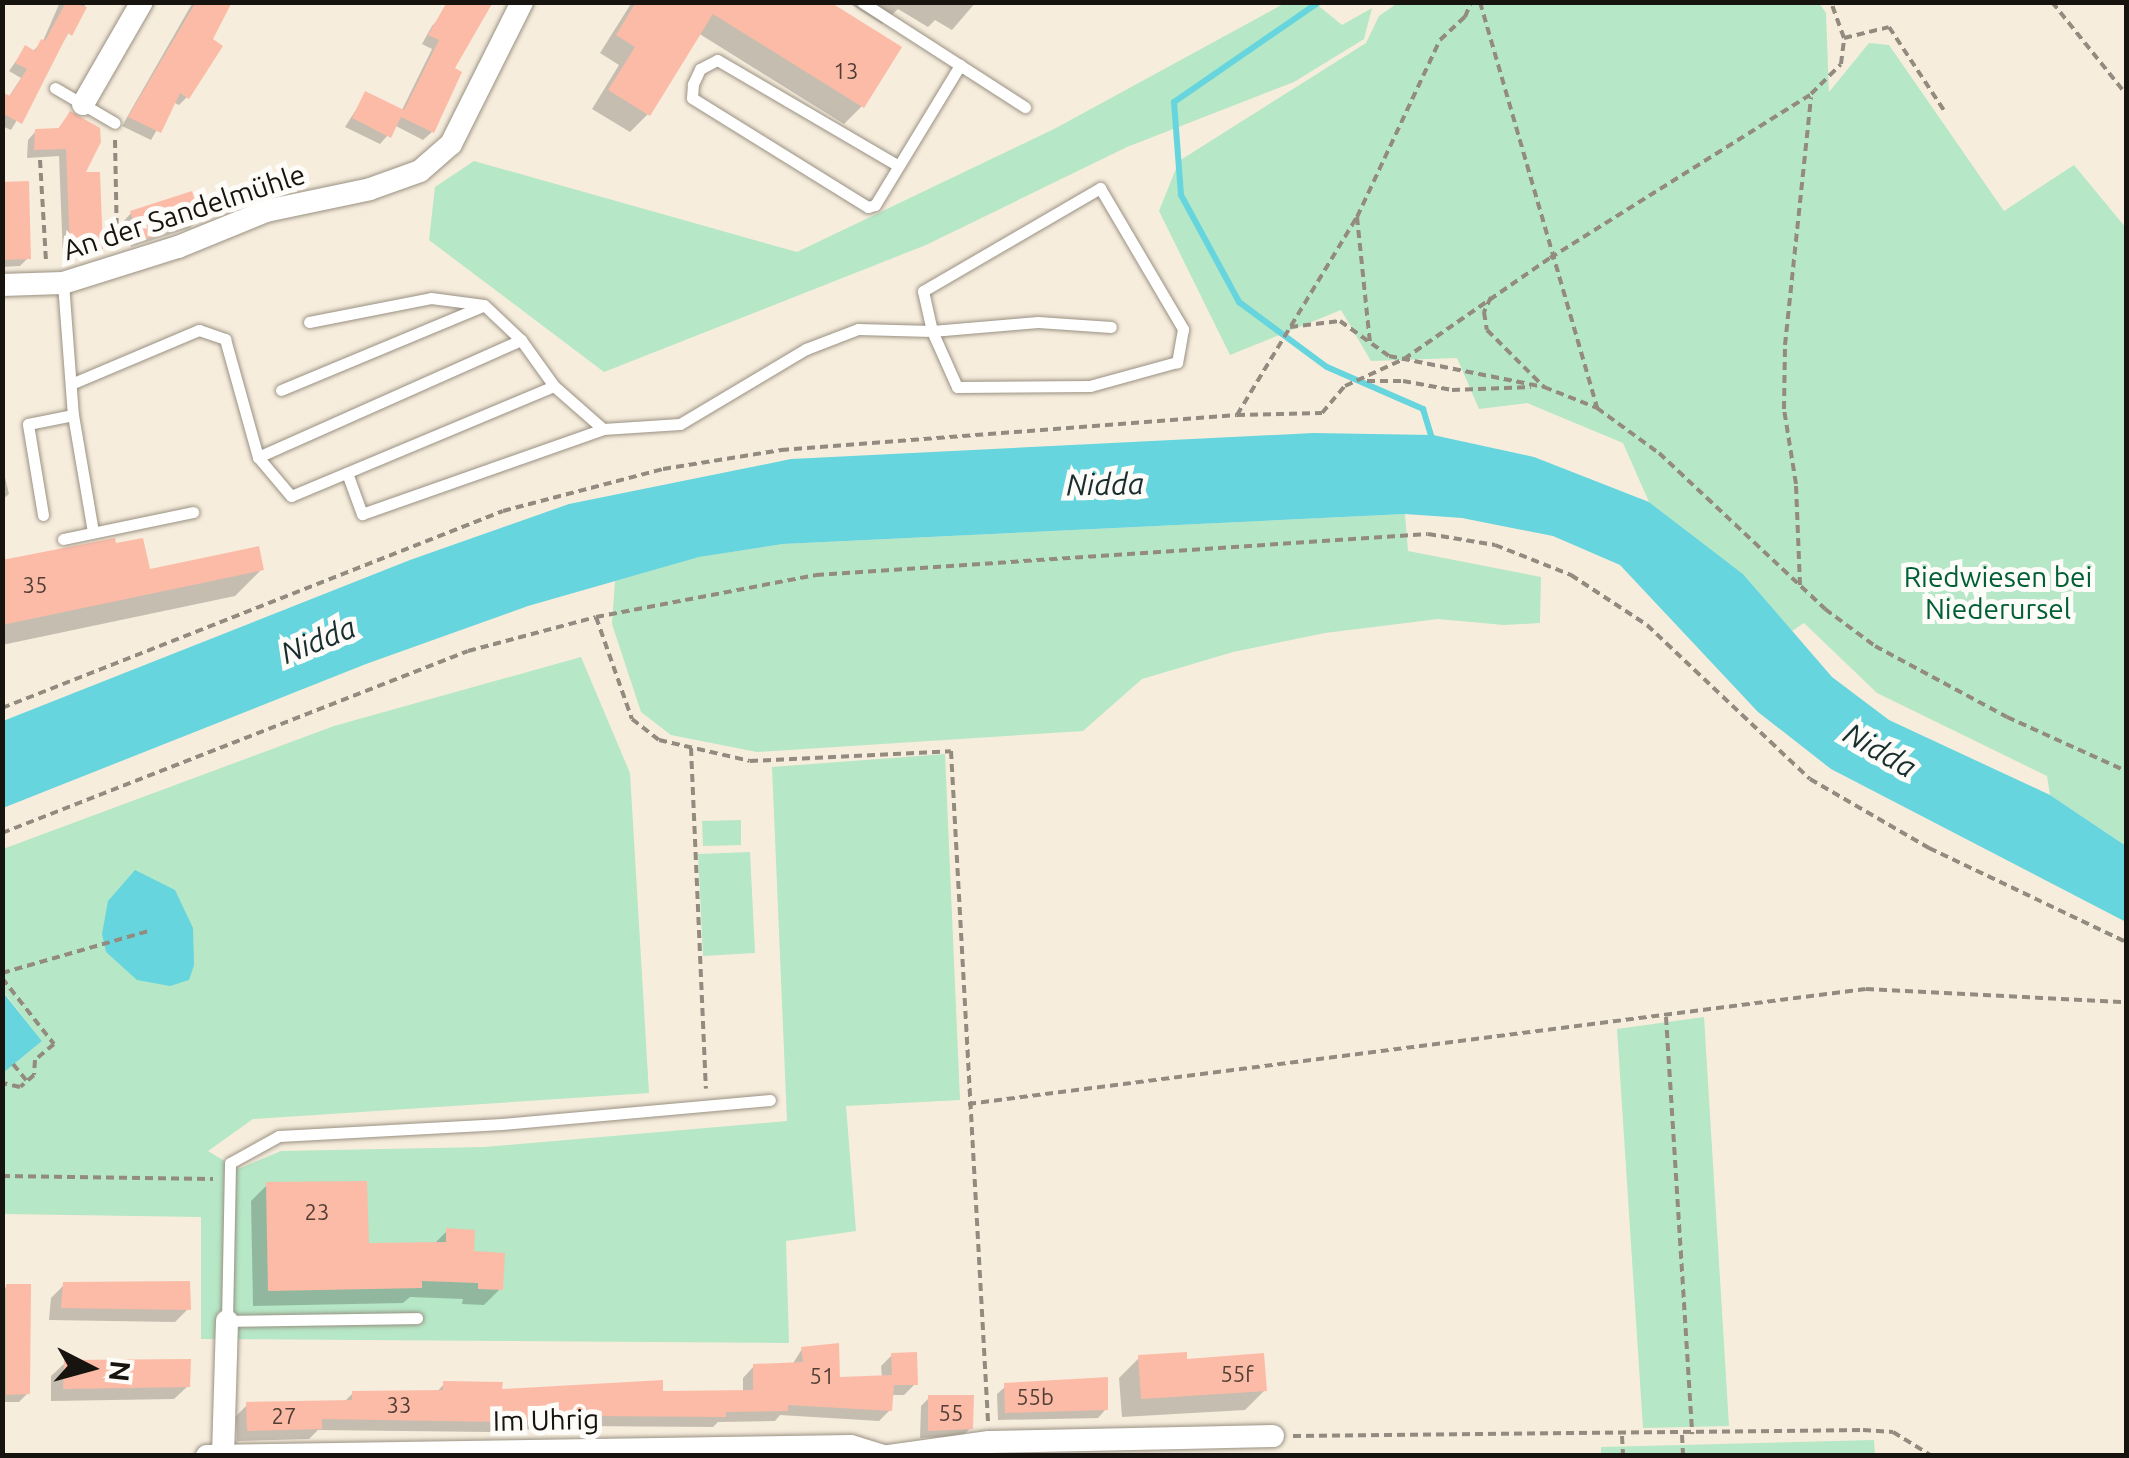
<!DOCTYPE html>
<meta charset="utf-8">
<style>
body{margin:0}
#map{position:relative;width:2129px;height:1458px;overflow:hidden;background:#f7eddd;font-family:Ubuntu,sans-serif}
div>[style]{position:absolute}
.green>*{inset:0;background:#b6e7c6}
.water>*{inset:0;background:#67d5dd}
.shadow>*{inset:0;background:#0003}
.stream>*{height:6px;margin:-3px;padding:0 3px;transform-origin:3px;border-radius:3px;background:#67d5dd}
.building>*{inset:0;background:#fcbba7}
.path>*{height:4px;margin-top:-2px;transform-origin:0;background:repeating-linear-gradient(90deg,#938b80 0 8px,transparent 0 13px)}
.roads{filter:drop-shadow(0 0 2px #999182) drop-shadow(0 0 2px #999182)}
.service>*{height:11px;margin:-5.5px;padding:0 5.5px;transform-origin:5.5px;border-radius:5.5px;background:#fff}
.minor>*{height:22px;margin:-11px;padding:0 11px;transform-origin:11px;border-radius:11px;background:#fff}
span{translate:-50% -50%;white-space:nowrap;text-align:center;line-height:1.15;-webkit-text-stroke:10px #fdfcf8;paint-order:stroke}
.number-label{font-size:22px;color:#503d34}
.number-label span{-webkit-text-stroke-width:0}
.street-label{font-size:28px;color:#17130e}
.park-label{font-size:28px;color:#005f34}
.water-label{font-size:30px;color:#192e2f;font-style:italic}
.frame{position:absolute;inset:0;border:5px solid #17130e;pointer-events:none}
.north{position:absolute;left:40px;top:1318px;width:100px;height:100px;-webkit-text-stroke:8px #fdfcf8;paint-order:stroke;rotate:96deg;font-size:28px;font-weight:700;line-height:40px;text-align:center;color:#17130e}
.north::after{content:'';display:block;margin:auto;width:35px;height:45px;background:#17130e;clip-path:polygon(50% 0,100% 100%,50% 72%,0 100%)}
</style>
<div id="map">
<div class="green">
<div style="clip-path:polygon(1287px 2px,1315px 3px,1342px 25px,1372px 8px,1364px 39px,1294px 82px,1127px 147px,926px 245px,604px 372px,429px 240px,435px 187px,474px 161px,797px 252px,1056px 128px)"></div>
<div style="clip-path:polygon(1399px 2px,1819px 3px,1826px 13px,1829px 92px,1869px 43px,1889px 45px,2004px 211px,2074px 165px,2126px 228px,2126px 846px,2050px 795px,2047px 776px,1877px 693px,1804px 623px,1792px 631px,1743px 574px,1649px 502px,1623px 443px,1527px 403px,1479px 409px,1457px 358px,1371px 361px,1341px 310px,1230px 355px,1159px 211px,1179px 161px,1366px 43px,1379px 16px)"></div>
<div style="clip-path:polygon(1405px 514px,1408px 551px,1541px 577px,1540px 623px,1504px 625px,1438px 619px,1325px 633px,1233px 652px,1142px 679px,1083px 731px,757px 752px,671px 735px,641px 712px,612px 624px,615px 581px,698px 557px,783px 544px)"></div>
<div style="clip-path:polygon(581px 657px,630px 773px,649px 1093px,253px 1119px,208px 1151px,238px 1169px,281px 1151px,484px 1147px,787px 1121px,772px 767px,945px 754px,960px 1100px,846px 1106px,856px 1231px,786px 1241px,789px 1343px,201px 1339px,201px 1217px,3px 1214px,3px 1073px,42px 1041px,3px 991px,3px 849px,334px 726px)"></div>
<div style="clip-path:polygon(741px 820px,741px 845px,703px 846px,702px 821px)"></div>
<div style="clip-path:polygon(750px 852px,755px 953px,703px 956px,698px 854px)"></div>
<div style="clip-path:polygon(1704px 1017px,1729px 1426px,1643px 1428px,1617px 1029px)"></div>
<div style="clip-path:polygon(1874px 1440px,1875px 1455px,1601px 1456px,1601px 1447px)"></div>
</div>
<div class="water">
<div style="clip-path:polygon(1313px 433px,1433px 435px,1534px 457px,1649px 502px,1743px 574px,1832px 677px,1889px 720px,2050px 795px,2126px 846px,2126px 922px,1831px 769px,1758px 712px,1620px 565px,1553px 536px,1462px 518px,1405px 514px,783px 544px,699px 557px,528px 606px,366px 664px,3px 808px,3px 721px,410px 560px,569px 504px,791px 459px)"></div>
<div style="clip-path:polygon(135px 870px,175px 890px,193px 928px,194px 965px,189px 980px,170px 986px,137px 980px,106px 952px,102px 934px,108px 901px)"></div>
<div style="clip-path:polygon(2px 991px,42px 1041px,3px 1073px,2px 1072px)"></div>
</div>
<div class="shadow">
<div style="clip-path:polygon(60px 2px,87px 2px,11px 130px,2px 126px,2px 95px,8px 98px,21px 78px,9px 71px,25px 48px,32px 52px,43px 41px)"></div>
<div style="clip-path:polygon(193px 2px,228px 2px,187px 97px,179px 105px,173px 102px,151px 140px,122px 126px)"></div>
<div style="clip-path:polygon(493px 2px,451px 69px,432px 132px,423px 140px,396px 126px,380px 144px,345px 127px,366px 94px,401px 112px,432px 49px,422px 44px,432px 26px,440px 18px)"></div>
<div style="clip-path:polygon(632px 2px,825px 2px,862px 106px,844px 124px,698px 33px,648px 114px,630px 132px,592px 109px,619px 65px,600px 53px)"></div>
<div style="clip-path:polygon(847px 2px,976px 2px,952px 30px,935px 20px,928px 27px,898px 9px,882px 24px)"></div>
<div style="clip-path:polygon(70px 114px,100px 248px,92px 256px,63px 257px,59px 156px,27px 158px,28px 140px,36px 131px,57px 130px)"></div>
<div style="clip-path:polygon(2px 184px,28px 258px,20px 266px,2px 267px)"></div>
<div style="clip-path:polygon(131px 213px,198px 220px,190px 228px,131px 247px,123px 222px)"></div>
<div style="clip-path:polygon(2px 465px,9px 494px,2px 500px)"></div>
<div style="clip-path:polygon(2px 545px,6px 562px,148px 572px,261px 570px,235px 596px,2px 645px)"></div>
<div style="clip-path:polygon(267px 1185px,367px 1246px,433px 1245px,447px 1231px,500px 1289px,484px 1305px,462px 1304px,463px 1299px,410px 1297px,403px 1303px,253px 1306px,251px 1201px)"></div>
<div style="clip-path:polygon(64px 1285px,188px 1309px,175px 1322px,49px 1320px,51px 1298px)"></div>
<div style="clip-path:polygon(7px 1286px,28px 1393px,19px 1402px,2px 1402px,2px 1291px)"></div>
<div style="clip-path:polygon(802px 1349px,838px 1379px,882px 1378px,881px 1366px,892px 1355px,915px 1384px,904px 1395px,891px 1395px,890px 1410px,879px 1421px,780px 1415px,775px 1421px,718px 1422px,713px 1427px,576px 1426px,489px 1432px,318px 1430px,309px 1439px,237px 1441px,236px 1416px,247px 1405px,344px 1402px,353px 1393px,436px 1393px,444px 1384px,500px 1391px,743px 1393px,743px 1378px,754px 1366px,792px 1365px)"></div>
<div style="clip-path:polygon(1139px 1358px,1185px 1361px,1265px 1390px,1245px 1410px,1122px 1417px,1119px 1378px)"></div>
<div style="clip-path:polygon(65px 1363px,188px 1386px,174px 1399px,51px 1401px,51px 1376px)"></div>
<div style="clip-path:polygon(1006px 1386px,1106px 1409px,1098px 1418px,998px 1420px,997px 1394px)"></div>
<div style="clip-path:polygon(929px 1398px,971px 1428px,962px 1436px,920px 1438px,921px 1406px)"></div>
</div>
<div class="stream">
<div style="left:1319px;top:2px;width:176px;rotate:145.4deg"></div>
<div style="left:1174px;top:102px;width:93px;rotate:85.7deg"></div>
<div style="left:1181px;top:195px;width:122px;rotate:61.5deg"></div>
<div style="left:1239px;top:302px;width:109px;rotate:36.5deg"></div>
<div style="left:1327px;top:367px;width:105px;rotate:23.6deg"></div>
<div style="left:1423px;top:409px;width:34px;rotate:73deg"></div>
</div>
<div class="building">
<div style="clip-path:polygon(66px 2px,87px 7px,72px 36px,68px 33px,22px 124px,2px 113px,2px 92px,10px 96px,27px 69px,15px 63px,25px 45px,35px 51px,41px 39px,45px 41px)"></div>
<div style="clip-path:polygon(196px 2px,232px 2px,213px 39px,223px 46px,189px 99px,180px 93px,161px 133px,128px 117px)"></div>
<div style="clip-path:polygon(447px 2px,493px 2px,455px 68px,462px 72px,434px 133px,401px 117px,391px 138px,352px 118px,365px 91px,404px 110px,439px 40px,428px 35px)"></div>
<div style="clip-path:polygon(636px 2px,830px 2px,902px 47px,864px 108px,713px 14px,650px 116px,608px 90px,635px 47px,616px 35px)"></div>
<div style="clip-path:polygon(70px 111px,100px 128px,101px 142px,86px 172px,100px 172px,103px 249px,70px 250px,66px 149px,34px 150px,35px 129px,59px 128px)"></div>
<div style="clip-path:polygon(29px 181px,31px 259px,2px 260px,2px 182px)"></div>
<div style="clip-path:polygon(192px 191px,201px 221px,139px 241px,130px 211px)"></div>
<div style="clip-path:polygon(115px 538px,116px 543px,143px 538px,150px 569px,259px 546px,264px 570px,2px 625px,2px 560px)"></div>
<div style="clip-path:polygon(367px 1181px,369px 1243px,446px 1242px,446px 1228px,475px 1230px,474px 1251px,505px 1253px,503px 1290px,478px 1289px,478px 1283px,422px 1281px,422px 1288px,268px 1291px,266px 1182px)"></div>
<div style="clip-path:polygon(190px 1281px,191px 1310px,61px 1308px,63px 1282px)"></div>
<div style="clip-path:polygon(6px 1284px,31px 1284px,30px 1394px,6px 1395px)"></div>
<div style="clip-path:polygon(839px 1343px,840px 1377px,892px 1375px,891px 1353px,917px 1352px,918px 1385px,894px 1385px,892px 1411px,788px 1405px,788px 1411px,726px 1412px,726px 1417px,589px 1416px,502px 1422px,322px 1419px,322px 1429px,247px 1431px,246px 1402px,352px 1400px,352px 1391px,443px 1390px,443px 1381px,503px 1382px,502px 1389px,663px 1380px,663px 1391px,753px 1390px,753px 1364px,803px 1362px,801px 1347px)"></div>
<div style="clip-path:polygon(1187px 1352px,1187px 1359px,1264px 1353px,1267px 1391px,1141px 1399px,1138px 1355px)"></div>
<div style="clip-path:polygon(191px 1359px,190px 1387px,63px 1389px,64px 1360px)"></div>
<div style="clip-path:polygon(1108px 1377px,1108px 1410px,1005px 1413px,1004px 1383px)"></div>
<div style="clip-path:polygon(928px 1395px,974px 1395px,973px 1429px,928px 1431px)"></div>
</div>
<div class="path">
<div style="left:1480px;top:2px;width:423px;rotate:73.9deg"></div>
<div style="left:2052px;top:2px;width:118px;rotate:51.2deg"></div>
<div style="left:1844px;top:38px;width:46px;rotate:-13.7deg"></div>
<div style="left:1889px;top:27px;width:102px;rotate:56.6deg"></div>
<div style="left:115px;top:140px;width:105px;rotate:88.9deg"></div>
<div style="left:40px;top:160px;width:101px;rotate:86.6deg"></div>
<div style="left:1357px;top:217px;width:126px;rotate:84.1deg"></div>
<div style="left:1491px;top:297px;width:17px;rotate:115deg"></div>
<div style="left:1484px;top:312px;width:18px;rotate:81deg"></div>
<div style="left:1487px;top:330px;width:81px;rotate:45deg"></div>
<div style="left:1290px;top:327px;width:50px;rotate:-6.8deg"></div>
<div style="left:1340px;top:321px;width:60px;rotate:35.5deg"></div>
<div style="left:1389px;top:356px;width:158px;rotate:11.3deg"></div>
<div style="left:1544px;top:387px;width:57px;rotate:21.6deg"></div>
<div style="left:1597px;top:408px;width:77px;rotate:36deg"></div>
<div style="left:1659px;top:453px;width:228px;rotate:43.2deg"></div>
<div style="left:1825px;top:609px;width:62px;rotate:36.5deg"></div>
<div style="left:1875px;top:646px;width:150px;rotate:28.3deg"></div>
<div style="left:2007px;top:717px;width:131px;rotate:24.4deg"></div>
<div style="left:1367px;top:381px;width:36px"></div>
<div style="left:1403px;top:381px;width:50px;rotate:10.4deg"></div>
<div style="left:1452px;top:390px;width:79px;rotate:-2.2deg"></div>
<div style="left:1237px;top:415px;width:232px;rotate:-58.8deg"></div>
<div style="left:1357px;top:217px;width:195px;rotate:-64.9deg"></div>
<div style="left:1440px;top:40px;width:34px;rotate:-43deg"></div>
<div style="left:1465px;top:17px;width:16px;rotate:-68deg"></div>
<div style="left:1800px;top:585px;width:101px;rotate:-92.3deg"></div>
<div style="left:1796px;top:484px;width:76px;rotate:-99.1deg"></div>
<div style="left:1784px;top:409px;width:64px;rotate:-89.1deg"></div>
<div style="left:1785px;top:345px;width:249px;rotate:-84deg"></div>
<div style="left:596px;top:617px;width:108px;rotate:70.6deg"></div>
<div style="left:632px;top:719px;width:34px;rotate:38deg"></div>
<div style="left:659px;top:740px;width:93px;rotate:13deg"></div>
<div style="left:750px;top:761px;width:201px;rotate:-2.8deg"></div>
<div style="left:951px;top:751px;width:672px;rotate:86.84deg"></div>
<div style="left:2px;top:708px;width:538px;rotate:-21.47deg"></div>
<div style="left:503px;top:511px;width:165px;rotate:-14.7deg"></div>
<div style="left:663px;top:469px;width:120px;rotate:-9.1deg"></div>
<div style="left:781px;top:450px;width:457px;rotate:-4.4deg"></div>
<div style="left:1237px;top:415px;width:85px;rotate:-1.3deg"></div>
<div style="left:1322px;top:413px;width:35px;rotate:-50deg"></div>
<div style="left:1345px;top:386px;width:65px;rotate:-24.6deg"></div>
<div style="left:1404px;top:359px;width:178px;rotate:-34.7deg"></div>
<div style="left:1550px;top:258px;width:308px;rotate:-32.1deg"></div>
<div style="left:1811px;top:94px;width:42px;rotate:-45deg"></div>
<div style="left:1841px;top:64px;width:26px;rotate:-83deg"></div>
<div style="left:1844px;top:38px;width:38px;rotate:-110deg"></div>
<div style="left:691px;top:748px;width:341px;rotate:87.5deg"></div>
<div style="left:2px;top:833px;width:500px;rotate:-21.33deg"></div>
<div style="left:468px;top:651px;width:132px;rotate:-14.9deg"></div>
<div style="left:596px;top:617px;width:224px;rotate:-10.8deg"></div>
<div style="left:816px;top:575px;width:613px;rotate:-3.83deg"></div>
<div style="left:1428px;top:534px;width:68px;rotate:9.3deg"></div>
<div style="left:1495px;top:545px;width:82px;rotate:21.5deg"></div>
<div style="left:1571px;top:575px;width:91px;rotate:33.3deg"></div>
<div style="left:1647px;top:625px;width:224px;rotate:43.4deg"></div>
<div style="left:1810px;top:779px;width:138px;rotate:30.1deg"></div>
<div style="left:1929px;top:848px;width:218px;rotate:25.5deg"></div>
<div style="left:2px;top:973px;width:152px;rotate:-16deg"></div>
<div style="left:2px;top:978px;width:84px;rotate:51.8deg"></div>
<div style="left:54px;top:1044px;width:25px;rotate:140deg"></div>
<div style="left:35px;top:1060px;width:15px;rotate:94deg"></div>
<div style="left:34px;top:1075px;width:18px;rotate:139deg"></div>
<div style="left:20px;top:1087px;width:18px;rotate:-167deg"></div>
<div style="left:1666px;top:1017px;width:418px;rotate:86.4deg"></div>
<div style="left:13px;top:1064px;width:21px;rotate:51deg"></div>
<div style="left:968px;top:1104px;width:905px;rotate:-7.3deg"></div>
<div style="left:1866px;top:989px;width:260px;rotate:2.9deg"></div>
<div style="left:2px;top:1176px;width:211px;rotate:0.8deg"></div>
<div style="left:1682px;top:1435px;width:21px;rotate:87deg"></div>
<div style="left:1293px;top:1436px;width:570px;rotate:-0.6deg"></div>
<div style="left:1863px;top:1430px;width:30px;rotate:4deg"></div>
<div style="left:1893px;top:1432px;width:46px;rotate:31.6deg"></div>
<div style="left:1622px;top:1436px;width:20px;rotate:87deg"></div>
</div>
<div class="roads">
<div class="service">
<div style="left:862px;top:2px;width:194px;rotate:32.8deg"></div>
<div style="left:55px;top:88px;width:69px;rotate:30.3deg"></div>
<div style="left:897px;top:165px;width:208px;rotate:-149.7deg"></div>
<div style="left:717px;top:60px;width:19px;rotate:152deg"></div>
<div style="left:700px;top:69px;width:17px;rotate:115deg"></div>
<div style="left:693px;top:84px;width:14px;rotate:94deg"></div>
<div style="left:692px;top:98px;width:207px;rotate:31.8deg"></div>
<div style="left:868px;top:207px;width:7px;rotate:-16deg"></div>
<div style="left:875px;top:205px;width:164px;rotate:-58.7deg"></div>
<div style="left:1100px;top:188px;width:164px;rotate:59.5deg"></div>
<div style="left:1183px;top:329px;width:34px;rotate:100deg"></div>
<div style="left:1177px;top:362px;width:90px;rotate:164.6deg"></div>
<div style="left:1090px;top:386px;width:133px;rotate:179.6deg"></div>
<div style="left:957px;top:387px;width:61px;rotate:-114.1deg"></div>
<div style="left:932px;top:331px;width:41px;rotate:-102.7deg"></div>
<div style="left:923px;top:291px;width:205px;rotate:-30.2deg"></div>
<div style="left:63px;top:283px;width:132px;rotate:85.7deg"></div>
<div style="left:73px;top:415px;width:119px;rotate:80.3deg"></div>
<div style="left:309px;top:322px;width:124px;rotate:-11.1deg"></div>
<div style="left:431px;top:298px;width:53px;rotate:7.5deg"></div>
<div style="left:484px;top:305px;width:51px;rotate:43.4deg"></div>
<div style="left:521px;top:340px;width:57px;rotate:54.3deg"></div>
<div style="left:71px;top:384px;width:139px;rotate:-22.9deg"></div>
<div style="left:199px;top:330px;width:28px;rotate:19deg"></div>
<div style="left:225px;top:339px;width:123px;rotate:74.4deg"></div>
<div style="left:258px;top:457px;width:51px;rotate:49.8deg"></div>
<div style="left:291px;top:496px;width:285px;rotate:-22.7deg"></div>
<div style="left:554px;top:386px;width:65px;rotate:41.3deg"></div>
<div style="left:603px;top:429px;width:77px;rotate:-3.7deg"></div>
<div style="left:680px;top:424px;width:147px;rotate:-30.8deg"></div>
<div style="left:806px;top:349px;width:56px;rotate:-21deg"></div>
<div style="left:858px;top:329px;width:74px;rotate:1.5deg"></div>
<div style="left:932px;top:331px;width:106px;rotate:-4.9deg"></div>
<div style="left:1038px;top:322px;width:73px;rotate:3.9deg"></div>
<div style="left:281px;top:390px;width:216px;rotate:-22.6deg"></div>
<div style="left:258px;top:457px;width:288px;rotate:-24deg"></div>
<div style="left:347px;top:473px;width:44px;rotate:69.9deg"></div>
<div style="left:362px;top:514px;width:256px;rotate:-19.4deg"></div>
<div style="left:43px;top:515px;width:92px;rotate:-99.4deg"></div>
<div style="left:28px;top:424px;width:46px;rotate:-11.3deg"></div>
<div style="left:63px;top:539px;width:133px;rotate:-11.7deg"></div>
<div style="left:417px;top:1318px;width:190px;rotate:179.1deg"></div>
<div style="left:227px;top:1321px;width:158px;rotate:-88.9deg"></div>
<div style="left:230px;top:1163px;width:56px;rotate:-28.9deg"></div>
<div style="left:279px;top:1136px;width:223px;rotate:-3.1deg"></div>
<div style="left:502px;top:1124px;width:269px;rotate:-5.1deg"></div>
</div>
<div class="minor">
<div style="left:83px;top:104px;width:118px;rotate:-60deg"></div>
<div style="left:2px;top:285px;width:61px;rotate:-1.9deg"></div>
<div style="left:63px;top:283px;width:121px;rotate:-17.4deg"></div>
<div style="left:178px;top:247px;width:95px;rotate:-22.2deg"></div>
<div style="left:266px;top:211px;width:106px;rotate:-11.9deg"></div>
<div style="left:370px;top:189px;width:53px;rotate:-19.8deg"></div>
<div style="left:420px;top:171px;width:41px;rotate:-41.1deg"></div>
<div style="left:451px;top:144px;width:159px;rotate:-63.4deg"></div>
<div style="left:207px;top:1456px;width:644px;rotate:-0.89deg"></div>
<div style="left:851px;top:1446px;width:34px;rotate:17deg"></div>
<div style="left:223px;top:1456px;width:135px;rotate:-88.3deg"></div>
<div style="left:889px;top:1456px;width:101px;rotate:-8deg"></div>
<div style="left:989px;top:1442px;width:284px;rotate:-1.2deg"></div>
</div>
</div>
<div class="number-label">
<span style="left:846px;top:71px">13</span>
<span style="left:35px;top:585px">35</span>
<span style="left:317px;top:1212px">23</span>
<span style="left:1237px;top:1374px">55f</span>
<span style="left:822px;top:1376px">51</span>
<span style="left:1035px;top:1397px">55b</span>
<span style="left:399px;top:1405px">33</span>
<span style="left:951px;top:1413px">55</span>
<span style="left:284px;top:1416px">27</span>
</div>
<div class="street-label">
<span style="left:184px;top:212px;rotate:-18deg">An der Sandelmühle</span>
<span style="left:546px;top:1420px;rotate:-1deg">Im Uhrig</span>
</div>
<div class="park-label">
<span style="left:1998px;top:593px">Riedwiesen bei<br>Niederursel</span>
</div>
<div class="water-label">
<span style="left:1105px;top:484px;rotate:-1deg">Nidda</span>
<span style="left:318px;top:640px;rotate:-22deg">Nidda</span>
<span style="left:1880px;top:750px;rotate:30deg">Nidda</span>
</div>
<div class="frame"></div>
<div class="north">N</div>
</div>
